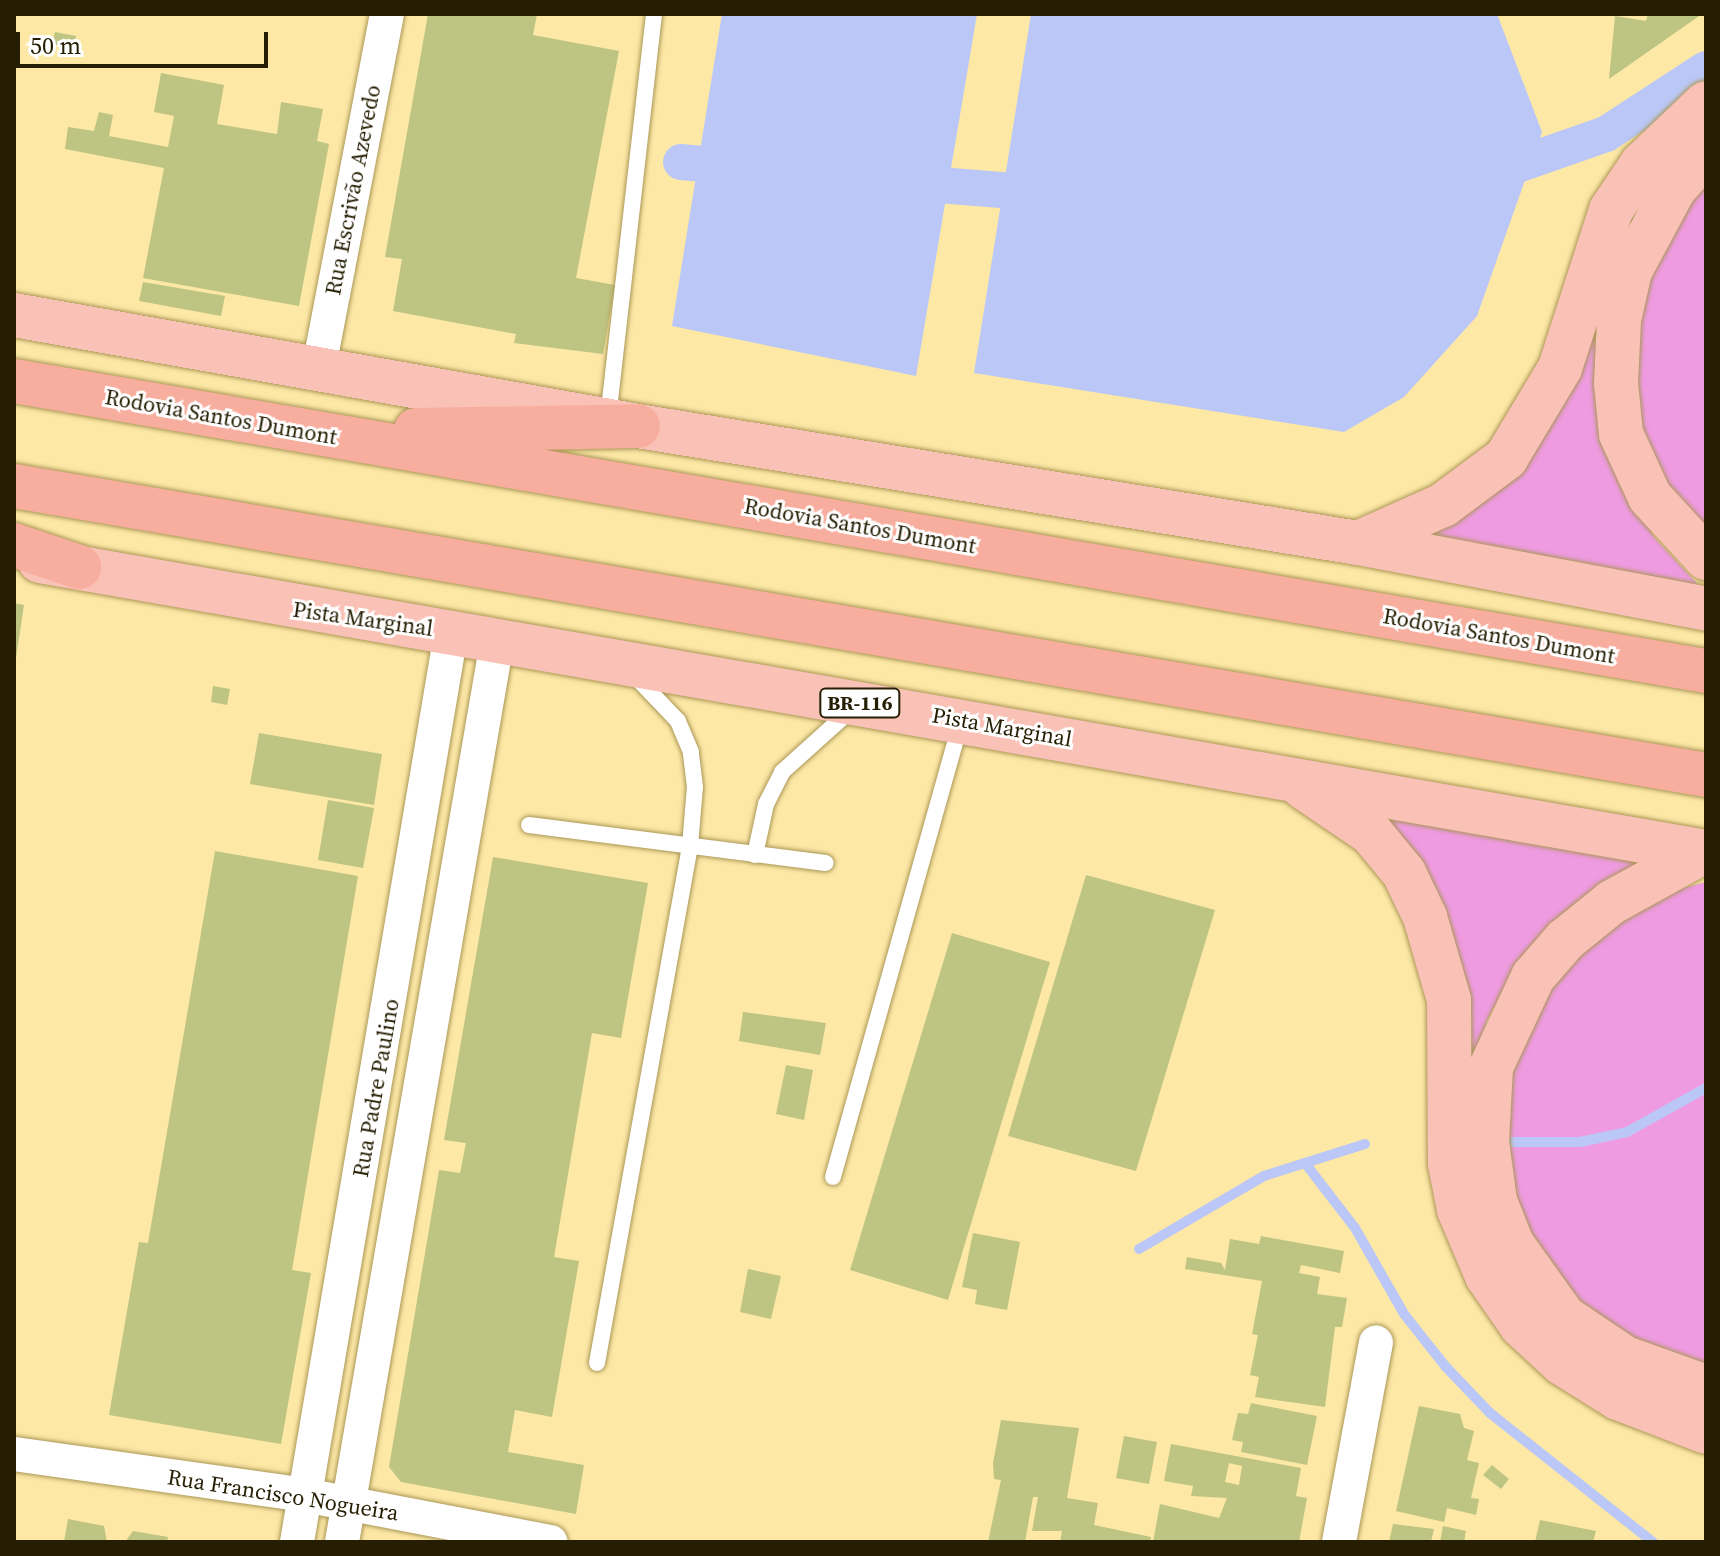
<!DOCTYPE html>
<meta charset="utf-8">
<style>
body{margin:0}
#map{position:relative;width:1720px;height:1556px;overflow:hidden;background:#fde8a6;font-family:"Source Serif 4",serif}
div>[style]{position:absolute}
.green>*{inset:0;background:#ef9be2}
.water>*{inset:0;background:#bbc8f7}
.stream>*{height:10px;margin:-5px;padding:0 5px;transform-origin:5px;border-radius:5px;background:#bbc8f7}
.canal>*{height:36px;margin:-18px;padding:0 18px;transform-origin:18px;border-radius:18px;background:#bbc8f7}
.building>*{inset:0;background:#bec482}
.roads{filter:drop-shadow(0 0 2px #ab9757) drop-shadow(0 0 2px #ab9757)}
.service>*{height:16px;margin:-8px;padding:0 8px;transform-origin:8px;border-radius:8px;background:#fff}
.minor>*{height:34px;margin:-17px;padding:0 17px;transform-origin:17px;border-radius:17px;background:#fff}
.primary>*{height:44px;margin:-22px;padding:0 22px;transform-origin:22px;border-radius:22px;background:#fac2b6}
.trunk>*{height:44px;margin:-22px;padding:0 22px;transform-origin:22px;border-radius:22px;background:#f8ae9e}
span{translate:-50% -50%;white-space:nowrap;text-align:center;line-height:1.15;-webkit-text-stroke:6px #fff;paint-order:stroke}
.shield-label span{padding:2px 6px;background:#fff;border:2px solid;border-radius:6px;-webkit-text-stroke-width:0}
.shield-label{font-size:20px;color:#251e03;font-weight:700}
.street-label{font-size:22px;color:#251e03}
.frame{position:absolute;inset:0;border:16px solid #251e03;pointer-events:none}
.scale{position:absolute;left:16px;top:32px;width:252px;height:36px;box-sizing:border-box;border:4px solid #251e03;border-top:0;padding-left:10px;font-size:24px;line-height:28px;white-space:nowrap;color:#251e03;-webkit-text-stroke:6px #fff;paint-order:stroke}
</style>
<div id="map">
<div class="green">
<div style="clip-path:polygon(1706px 174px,1706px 546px,1639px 444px,1628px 312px)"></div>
<div style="clip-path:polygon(1636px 203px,1595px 328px,1597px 407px,1614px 469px,1654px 537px,1706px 593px,1398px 537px,1469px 507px)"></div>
<div style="clip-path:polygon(1354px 807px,1667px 863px,1604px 888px,1563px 916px,1516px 967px,1487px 1020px,1473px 1071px,1468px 1152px,1487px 1232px,1535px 1312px,1603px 1369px,1651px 1393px,1706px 1404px,1706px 1417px,1629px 1392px,1562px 1351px,1498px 1275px,1462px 1184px,1459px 1102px,1465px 1017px,1458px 964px,1427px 886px)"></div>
<div style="clip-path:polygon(1706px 882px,1706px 1373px,1602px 1328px,1545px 1270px,1510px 1196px,1506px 1073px,1561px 963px,1663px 893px)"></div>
</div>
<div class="water">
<div style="clip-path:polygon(722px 14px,977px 14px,916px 376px,672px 326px)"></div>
<div style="clip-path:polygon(1031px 14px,1497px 14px,1542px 132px,1477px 316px,1404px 397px,1344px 432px,974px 373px)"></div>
</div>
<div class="stream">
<div style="left:1502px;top:1142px;width:78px"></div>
<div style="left:1580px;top:1142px;width:48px;rotate:-12deg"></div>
<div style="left:1627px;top:1132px;width:90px;rotate:-29.1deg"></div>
<div style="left:1305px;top:1163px;width:82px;rotate:52.4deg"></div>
<div style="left:1355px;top:1228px;width:99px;rotate:60.3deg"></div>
<div style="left:1404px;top:1314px;width:68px;rotate:51.6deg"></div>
<div style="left:1446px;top:1367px;width:64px;rotate:46.3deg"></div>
<div style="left:1490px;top:1413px;width:208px;rotate:38.4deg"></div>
<div style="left:1139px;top:1249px;width:145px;rotate:-30.3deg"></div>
<div style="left:1264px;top:1176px;width:106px;rotate:-17.6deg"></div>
</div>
<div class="canal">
<div style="left:681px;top:162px;width:66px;rotate:5.2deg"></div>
<div style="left:1486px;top:176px;width:127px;rotate:-19.3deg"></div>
<div style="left:1606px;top:134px;width:119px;rotate:-33deg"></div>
<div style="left:902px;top:182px;width:148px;rotate:4.6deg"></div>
</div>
<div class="building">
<div style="clip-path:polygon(428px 14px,537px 14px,533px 35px,619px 51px,576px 278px,615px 285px,603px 354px,514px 343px,516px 334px,393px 311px,402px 259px,385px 257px)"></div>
<div style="clip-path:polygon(1648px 14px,1702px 14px,1609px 79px,1615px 16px,1646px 21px)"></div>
<div style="clip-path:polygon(55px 32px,76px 36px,73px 49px,52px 44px)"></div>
<div style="clip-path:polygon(161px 73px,224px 85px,217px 124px,277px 134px,281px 102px,323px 109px,317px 141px,329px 144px,299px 306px,143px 278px,164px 168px,65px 149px,68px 127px,94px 131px,99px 112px,113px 115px,109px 136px,168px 147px,174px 116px,154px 112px)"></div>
<div style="clip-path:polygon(143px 282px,225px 296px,221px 316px,139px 301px)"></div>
<div style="clip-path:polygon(14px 603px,24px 605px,16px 658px,14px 658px)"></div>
<div style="clip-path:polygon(213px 686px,230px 689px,227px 705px,211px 702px)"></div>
<div style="clip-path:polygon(259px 733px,382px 754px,374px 805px,250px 784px)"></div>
<div style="clip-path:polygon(328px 800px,374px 808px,363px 868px,318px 860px)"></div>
<div style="clip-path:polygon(215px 851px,358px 876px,292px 1270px,311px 1273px,281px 1444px,109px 1415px,139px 1242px,148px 1243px)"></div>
<div style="clip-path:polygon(493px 857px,648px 883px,621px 1038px,592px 1033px,554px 1257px,579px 1261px,552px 1417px,515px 1410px,508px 1452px,584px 1465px,576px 1514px,401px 1482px,389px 1467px,439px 1170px,460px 1173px,466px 1143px,444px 1140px)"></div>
<div style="clip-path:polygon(1086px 875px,1215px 910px,1136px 1171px,1008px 1136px)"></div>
<div style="clip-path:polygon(952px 933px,1050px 962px,948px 1300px,850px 1270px)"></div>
<div style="clip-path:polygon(743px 1012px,826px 1023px,820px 1055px,739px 1041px)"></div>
<div style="clip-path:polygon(786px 1065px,813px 1070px,804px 1120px,776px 1114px)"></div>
<div style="clip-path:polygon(973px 1233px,1020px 1242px,1007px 1310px,975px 1304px,977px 1290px,962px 1287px)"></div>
<div style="clip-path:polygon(1261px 1236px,1344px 1251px,1340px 1273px,1301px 1265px,1299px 1273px,1320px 1277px,1317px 1294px,1347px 1298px,1342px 1327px,1335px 1327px,1325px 1407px,1255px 1397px,1259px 1377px,1250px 1375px,1258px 1335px,1252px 1334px,1262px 1281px,1185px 1269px,1187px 1257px,1221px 1263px,1225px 1270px,1230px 1239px,1259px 1244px)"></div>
<div style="clip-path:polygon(748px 1269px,781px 1276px,771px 1319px,740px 1312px)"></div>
<div style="clip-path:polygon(1251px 1403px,1317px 1416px,1307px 1465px,1241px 1452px,1243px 1442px,1232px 1440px,1238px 1413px,1248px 1414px)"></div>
<div style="clip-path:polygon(1419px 1406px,1460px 1414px,1464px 1428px,1474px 1431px,1467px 1460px,1479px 1463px,1471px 1498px,1479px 1499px,1476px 1515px,1447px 1508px,1444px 1522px,1396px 1511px)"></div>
<div style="clip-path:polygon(1001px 1420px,1079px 1428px,1067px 1498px,1098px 1503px,1094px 1525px,1151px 1537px,1150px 1542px,1060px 1542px,1062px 1531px,1032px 1531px,1038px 1497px,1033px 1497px,1025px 1542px,988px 1542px,1001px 1480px,994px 1479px,993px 1463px)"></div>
<div style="clip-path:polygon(1124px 1436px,1157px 1442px,1149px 1484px,1116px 1478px)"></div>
<div style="clip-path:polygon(evenodd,1171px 1444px,1301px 1468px,1296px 1496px,1307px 1498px,1299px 1542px,1153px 1542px,1160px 1504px,1219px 1518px,1227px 1498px,1191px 1496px,1193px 1486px,1164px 1481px,1171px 1444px,1229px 1463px,1242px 1466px,1239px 1485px,1225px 1482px,1229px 1463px)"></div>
<div style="clip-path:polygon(1492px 1465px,1509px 1479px,1501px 1489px,1483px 1475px)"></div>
<div style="clip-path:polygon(68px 1519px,104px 1526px,107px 1542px,64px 1542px)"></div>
<div style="clip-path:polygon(1540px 1520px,1596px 1531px,1593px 1542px,1535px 1542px)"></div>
<div style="clip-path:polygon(1393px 1524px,1434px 1529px,1431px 1542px,1389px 1542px)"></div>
<div style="clip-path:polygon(1443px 1526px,1466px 1531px,1464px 1542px,1440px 1542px)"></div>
<div style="clip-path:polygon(133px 1531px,168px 1537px,167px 1542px,125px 1542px)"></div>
</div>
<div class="roads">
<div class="service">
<div style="left:608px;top:418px;width:407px;rotate:-83.5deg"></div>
<div style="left:529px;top:825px;width:299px;rotate:7.3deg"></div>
<div style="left:755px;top:855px;width:52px;rotate:-77.8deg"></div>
<div style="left:766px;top:804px;width:36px;rotate:-63deg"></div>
<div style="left:782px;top:772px;width:94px;rotate:-42deg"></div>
<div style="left:833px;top:1177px;width:470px;rotate:-74.3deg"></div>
<div style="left:597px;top:1363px;width:525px;rotate:-79.8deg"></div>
<div style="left:690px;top:846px;width:59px;rotate:-85.2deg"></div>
<div style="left:695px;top:787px;width:35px;rotate:-97deg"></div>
<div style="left:691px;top:752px;width:34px;rotate:-113deg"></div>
<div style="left:678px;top:721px;width:65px;rotate:-133.8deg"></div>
</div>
<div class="minor">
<div style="left:319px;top:367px;width:359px;rotate:-79.1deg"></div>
<div style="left:14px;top:1454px;width:293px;rotate:8deg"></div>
<div style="left:304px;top:1495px;width:251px;rotate:10.8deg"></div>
<div style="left:297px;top:1542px;width:922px;rotate:-80.38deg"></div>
<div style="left:342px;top:1542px;width:913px;rotate:-80.23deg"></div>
<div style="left:1339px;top:1542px;width:203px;rotate:-79.5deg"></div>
</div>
<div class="primary">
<div style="left:1706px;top:153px;width:48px;rotate:131.6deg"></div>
<div style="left:1674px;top:189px;width:93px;rotate:118.2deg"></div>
<div style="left:1630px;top:271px;width:50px;rotate:102.7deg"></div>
<div style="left:1619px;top:320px;width:63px;rotate:92.7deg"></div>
<div style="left:1616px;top:383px;width:51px;rotate:84.4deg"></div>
<div style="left:1621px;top:434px;width:69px;rotate:65.3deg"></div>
<div style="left:1650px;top:497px;width:83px;rotate:47.4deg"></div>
<div style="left:14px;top:315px;width:634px;rotate:10.09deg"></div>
<div style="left:638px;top:426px;width:729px;rotate:9.23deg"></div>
<div style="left:1358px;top:543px;width:354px;rotate:10.7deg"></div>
<div style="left:1358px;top:543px;width:93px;rotate:-24.1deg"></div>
<div style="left:1443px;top:505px;width:79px;rotate:-36.7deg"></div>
<div style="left:1506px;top:458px;width:105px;rotate:-59deg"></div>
<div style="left:1560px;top:368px;width:166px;rotate:-72.1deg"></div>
<div style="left:1611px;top:210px;width:55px;rotate:-56deg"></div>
<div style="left:1642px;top:164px;width:88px;rotate:-43.6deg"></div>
<div style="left:40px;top:561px;width:1691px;rotate:9.91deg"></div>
<div style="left:1303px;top:787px;width:82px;rotate:34.1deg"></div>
<div style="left:1371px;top:833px;width:52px;rotate:50.5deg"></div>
<div style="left:1404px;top:873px;width:49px;rotate:64.5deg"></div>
<div style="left:1425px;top:917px;width:86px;rotate:73.9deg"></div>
<div style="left:1449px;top:1000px;width:164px;rotate:89.7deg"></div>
<div style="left:1450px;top:1164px;width:47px;rotate:78.9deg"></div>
<div style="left:1459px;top:1210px;width:72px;rotate:67deg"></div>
<div style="left:1487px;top:1276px;width:60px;rotate:55.2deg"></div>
<div style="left:1521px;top:1325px;width:56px;rotate:42.8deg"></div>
<div style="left:1562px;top:1363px;width:66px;rotate:32deg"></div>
<div style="left:1618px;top:1398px;width:94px;rotate:21.1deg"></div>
<div style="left:1703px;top:852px;width:104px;rotate:151.2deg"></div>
<div style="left:1612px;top:902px;width:60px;rotate:141deg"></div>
<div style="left:1565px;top:940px;width:49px;rotate:130.9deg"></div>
<div style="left:1533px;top:977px;width:99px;rotate:115deg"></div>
<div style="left:1491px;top:1067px;width:75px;rotate:93.1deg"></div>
<div style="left:1487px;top:1142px;width:60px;rotate:82.3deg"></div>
<div style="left:1495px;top:1201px;width:46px;rotate:68.4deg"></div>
<div style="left:1512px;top:1244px;width:90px;rotate:54.5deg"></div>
<div style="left:1564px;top:1317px;width:73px;rotate:33.9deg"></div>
<div style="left:1625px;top:1358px;width:86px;rotate:19.7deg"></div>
</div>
<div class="trunk">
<div style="left:14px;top:381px;width:1717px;rotate:9.73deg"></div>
<div style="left:416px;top:430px;width:222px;rotate:-1deg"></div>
<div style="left:14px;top:486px;width:1717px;rotate:9.69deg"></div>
<div style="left:14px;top:545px;width:69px;rotate:18.7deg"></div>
</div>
</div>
<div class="shield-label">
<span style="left:860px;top:703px">BR-116</span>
</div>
<div class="street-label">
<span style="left:353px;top:190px;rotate:-79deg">Rua Escrivão Azevedo</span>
<span style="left:221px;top:417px;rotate:10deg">Rodovia Santos Dumont</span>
<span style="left:860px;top:526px;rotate:10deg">Rodovia Santos Dumont</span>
<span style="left:363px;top:619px;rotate:8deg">Pista Marginal</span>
<span style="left:1499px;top:636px;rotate:10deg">Rodovia Santos Dumont</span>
<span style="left:1002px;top:727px;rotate:10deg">Pista Marginal</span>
<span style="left:376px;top:1088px;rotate:-80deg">Rua Padre Paulino</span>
<span style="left:283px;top:1495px;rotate:9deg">Rua Francisco Nogueira</span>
</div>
<div class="frame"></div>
<div class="scale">50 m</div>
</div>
